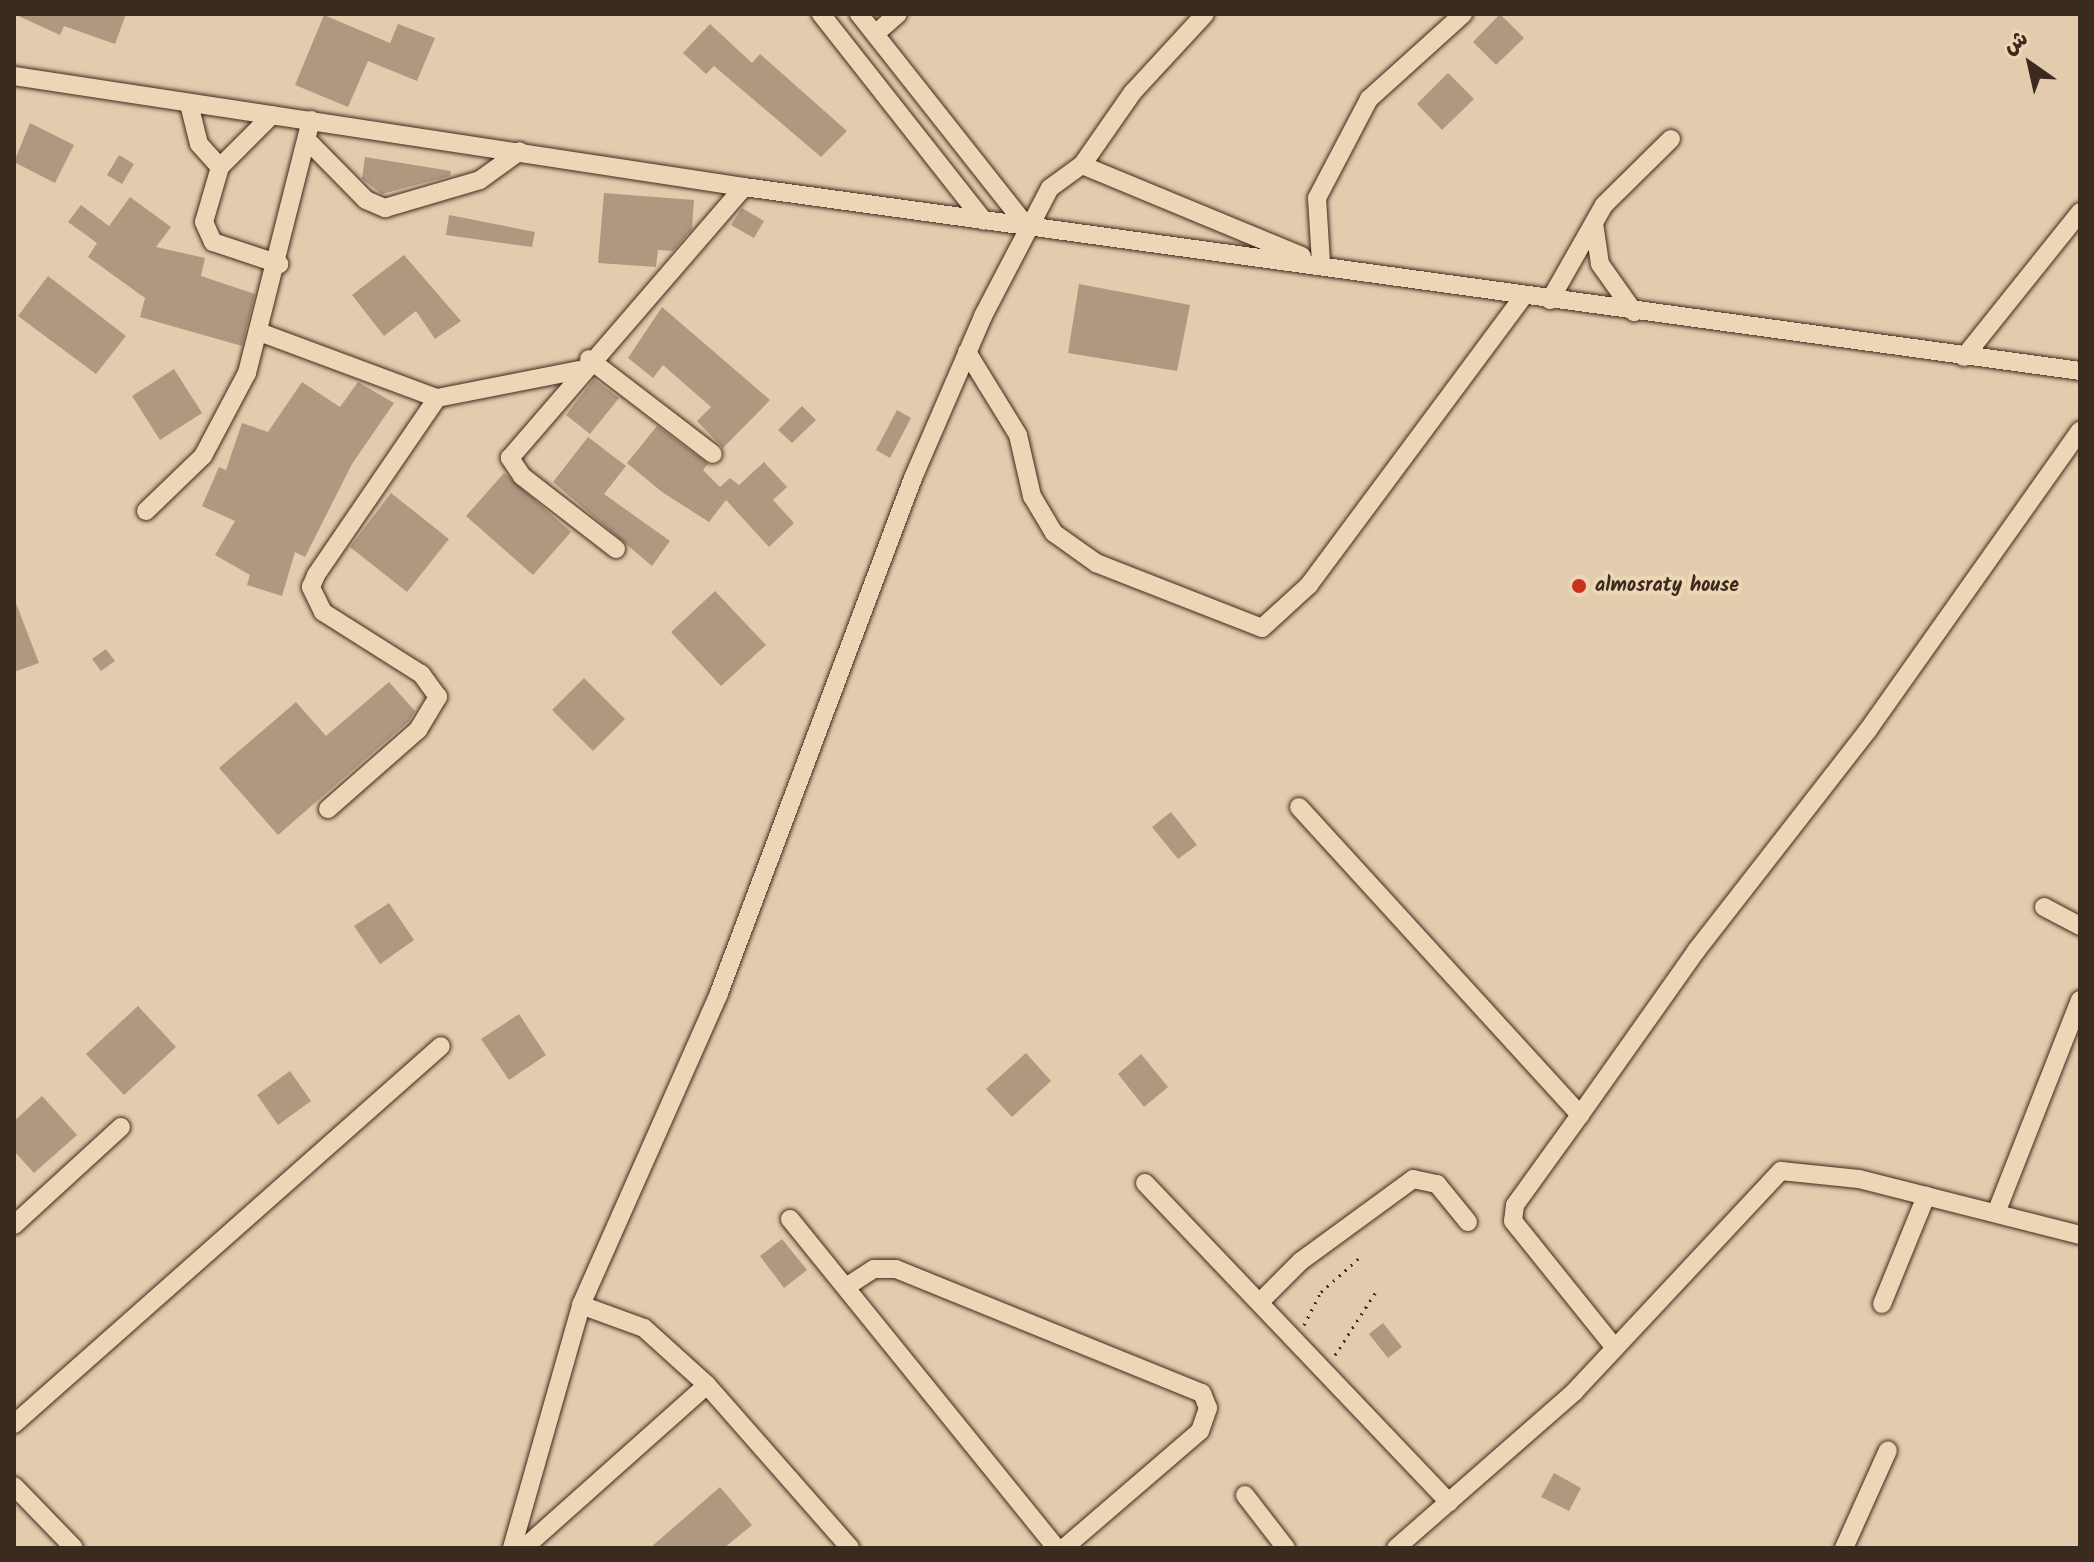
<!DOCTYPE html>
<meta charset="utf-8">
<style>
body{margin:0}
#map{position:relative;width:2094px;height:1562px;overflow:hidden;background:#e2ccad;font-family:Kalam,"Playpen Sans Arabic",sans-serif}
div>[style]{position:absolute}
.building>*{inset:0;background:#ae9980}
.path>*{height:3px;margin-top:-1.5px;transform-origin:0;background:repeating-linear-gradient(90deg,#3b2a1e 0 2px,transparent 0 8px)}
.roads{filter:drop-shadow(0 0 2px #3b2a1e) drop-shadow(0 0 2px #3b2a1e)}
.minor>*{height:18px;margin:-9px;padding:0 9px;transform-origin:9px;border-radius:9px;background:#edd6b6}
.dots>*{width:22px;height:22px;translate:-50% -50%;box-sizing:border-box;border:4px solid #edd6b6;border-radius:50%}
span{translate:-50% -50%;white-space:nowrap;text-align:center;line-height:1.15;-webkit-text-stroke:8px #edd6b6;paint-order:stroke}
.poi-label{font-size:20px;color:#3b2a1e;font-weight:700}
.left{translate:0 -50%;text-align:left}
.frame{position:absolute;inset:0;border:16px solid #3b2a1e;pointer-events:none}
.north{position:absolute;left:1990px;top:24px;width:80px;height:80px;-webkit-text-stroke:6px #edd6b6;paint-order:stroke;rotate:326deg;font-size:22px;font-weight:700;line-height:32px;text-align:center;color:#3b2a1e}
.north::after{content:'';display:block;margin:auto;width:28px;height:36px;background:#3b2a1e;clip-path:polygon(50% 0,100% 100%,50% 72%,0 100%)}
</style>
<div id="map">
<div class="building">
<div style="clip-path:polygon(14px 14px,126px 14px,115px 44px,64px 26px,60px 35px)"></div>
<div style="clip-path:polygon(1500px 14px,1524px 38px,1496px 65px,1473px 42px)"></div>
<div style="clip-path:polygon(324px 15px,390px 43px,398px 24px,435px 38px,417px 81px,368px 61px,348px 107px,295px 85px)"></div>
<div style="clip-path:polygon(710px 24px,752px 63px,760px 54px,847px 131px,821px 157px,714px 66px,706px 74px,683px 53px)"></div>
<div style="clip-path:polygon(1448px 73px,1474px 99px,1442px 130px,1417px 104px)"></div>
<div style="clip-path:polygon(30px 123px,74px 145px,55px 183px,14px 162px)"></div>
<div style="clip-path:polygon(119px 155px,134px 164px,122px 184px,107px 175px)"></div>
<div style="clip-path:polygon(365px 157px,451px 171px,450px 176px,382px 194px,362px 179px)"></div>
<div style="clip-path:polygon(604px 193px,694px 200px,692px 229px,673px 251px,658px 250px,656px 267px,598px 263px)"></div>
<div style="clip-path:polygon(130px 197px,171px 227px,156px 247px,205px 258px,201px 276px,255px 294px,242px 346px,140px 317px,145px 298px,88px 257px,97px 243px,68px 222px,81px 205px,109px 226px)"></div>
<div style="clip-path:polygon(742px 208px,764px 221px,754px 238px,731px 225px)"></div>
<div style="clip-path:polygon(449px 215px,535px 232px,532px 247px,446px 235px)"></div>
<div style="clip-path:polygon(404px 255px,461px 321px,435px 339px,416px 311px,384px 336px,352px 295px)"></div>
<div style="clip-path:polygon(48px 276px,126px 336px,96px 374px,18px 316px)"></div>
<div style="clip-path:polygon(1079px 284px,1190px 305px,1177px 371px,1068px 353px)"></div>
<div style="clip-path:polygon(662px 307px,770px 400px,723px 448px,697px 421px,711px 407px,663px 365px,653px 378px,628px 358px)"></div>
<div style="clip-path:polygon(174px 369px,202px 413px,160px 440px,132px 396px)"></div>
<div style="clip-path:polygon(594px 379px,619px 398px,590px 434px,566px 415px)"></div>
<div style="clip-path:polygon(302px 382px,340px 407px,358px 382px,394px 403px,352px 464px,305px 557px,295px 552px,282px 596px,247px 585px,250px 575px,215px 555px,235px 521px,202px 506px,219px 467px,226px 470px,242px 423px,268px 432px)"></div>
<div style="clip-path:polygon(802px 406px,816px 420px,792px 443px,778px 430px)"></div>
<div style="clip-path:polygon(897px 410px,911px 418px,890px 458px,876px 450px)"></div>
<div style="clip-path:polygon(657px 426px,708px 464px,703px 470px,720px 487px,730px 478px,739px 485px,764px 462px,787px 487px,773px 500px,794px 523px,769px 547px,726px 500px,709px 522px,662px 492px,627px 463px)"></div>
<div style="clip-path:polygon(588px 437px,626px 466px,604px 494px,670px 541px,652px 566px,553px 482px)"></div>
<div style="clip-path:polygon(504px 473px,571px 532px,533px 575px,466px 516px)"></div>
<div style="clip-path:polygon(391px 493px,449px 539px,407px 592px,350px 547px)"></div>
<div style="clip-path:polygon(715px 591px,766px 645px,721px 686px,671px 632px)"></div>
<div style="clip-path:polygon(14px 598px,39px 663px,14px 672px)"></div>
<div style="clip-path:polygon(106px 649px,115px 661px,101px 671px,92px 659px)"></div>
<div style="clip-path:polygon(584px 678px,625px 719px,593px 751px,552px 710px)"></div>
<div style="clip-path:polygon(389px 682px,415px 711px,409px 721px,278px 835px,219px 768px,296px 702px,326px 736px)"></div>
<div style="clip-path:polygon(1171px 812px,1197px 845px,1178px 859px,1152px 827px)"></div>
<div style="clip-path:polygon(389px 903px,414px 940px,380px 964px,354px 926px)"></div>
<div style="clip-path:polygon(138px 1006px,176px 1047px,124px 1095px,86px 1054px)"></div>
<div style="clip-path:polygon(519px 1014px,546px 1055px,509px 1080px,481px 1039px)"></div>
<div style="clip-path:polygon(1026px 1053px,1051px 1081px,1012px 1117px,986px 1089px)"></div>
<div style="clip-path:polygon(1141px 1054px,1168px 1087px,1144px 1107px,1118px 1074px)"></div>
<div style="clip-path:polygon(290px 1071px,311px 1101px,278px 1125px,257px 1095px)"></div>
<div style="clip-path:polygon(42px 1096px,77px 1135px,34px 1173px,14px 1151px,14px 1121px)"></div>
<div style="clip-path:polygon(782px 1239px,807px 1270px,784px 1288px,760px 1256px)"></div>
<div style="clip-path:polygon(1383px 1323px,1402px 1347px,1388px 1358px,1369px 1334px)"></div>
<div style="clip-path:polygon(1554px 1473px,1581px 1488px,1569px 1511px,1541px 1497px)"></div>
<div style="clip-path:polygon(720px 1487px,752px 1525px,724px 1548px,650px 1548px)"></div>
</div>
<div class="path">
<div style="left:1304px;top:1325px;width:37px;rotate:-63deg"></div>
<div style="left:1321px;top:1292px;width:50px;rotate:-41.7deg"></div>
<div style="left:1335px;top:1355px;width:77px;rotate:-57.1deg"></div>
</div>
<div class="roads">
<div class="minor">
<div style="left:821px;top:14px;width:263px;rotate:51.8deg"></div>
<div style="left:859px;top:14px;width:271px;rotate:51.7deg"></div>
<div style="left:875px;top:34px;width:30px;rotate:-41deg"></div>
<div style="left:14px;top:76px;width:738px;rotate:8.65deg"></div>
<div style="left:189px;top:104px;width:41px;rotate:76deg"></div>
<div style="left:199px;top:144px;width:31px;rotate:48deg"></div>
<div style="left:272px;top:115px;width:74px;rotate:135deg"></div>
<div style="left:220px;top:167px;width:57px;rotate:106.2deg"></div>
<div style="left:204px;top:222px;width:22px;rotate:66deg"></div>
<div style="left:213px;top:242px;width:70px;rotate:18.4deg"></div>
<div style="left:307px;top:140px;width:84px;rotate:45.5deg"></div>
<div style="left:366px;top:200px;width:21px;rotate:23deg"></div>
<div style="left:385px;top:208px;width:99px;rotate:-16.4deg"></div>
<div style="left:480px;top:180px;width:49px;rotate:-35.9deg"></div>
<div style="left:1082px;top:165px;width:238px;rotate:22.5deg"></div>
<div style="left:1594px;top:223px;width:41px;rotate:81.7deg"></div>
<div style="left:1600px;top:264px;width:59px;rotate:54.7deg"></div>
<div style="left:1321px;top:263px;width:65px;rotate:-93.5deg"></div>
<div style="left:1317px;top:198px;width:112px;rotate:-62.3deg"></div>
<div style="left:1369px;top:99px;width:127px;rotate:-42.1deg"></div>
<div style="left:1550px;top:300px;width:109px;rotate:-60.4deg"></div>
<div style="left:1604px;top:205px;width:94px;rotate:-44.6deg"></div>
<div style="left:262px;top:333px;width:187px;rotate:20.4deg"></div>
<div style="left:967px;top:352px;width:97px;rotate:58.4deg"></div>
<div style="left:1018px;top:435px;width:63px;rotate:77.1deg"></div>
<div style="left:1032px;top:496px;width:43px;rotate:59.3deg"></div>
<div style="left:1054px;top:533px;width:52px;rotate:35.5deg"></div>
<div style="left:1096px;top:563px;width:178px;rotate:21.4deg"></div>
<div style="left:1262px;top:628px;width:64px;rotate:-42.5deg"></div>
<div style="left:1309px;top:585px;width:359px;rotate:-53.4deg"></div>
<div style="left:1964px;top:357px;width:186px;rotate:-51.3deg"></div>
<div style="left:589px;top:359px;width:156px;rotate:37.5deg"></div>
<div style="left:146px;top:511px;width:79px;rotate:-44deg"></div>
<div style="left:203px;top:456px;width:94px;rotate:-62.1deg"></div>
<div style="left:247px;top:373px;width:261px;rotate:-75.8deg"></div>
<div style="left:616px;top:549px;width:119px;rotate:-142.2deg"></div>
<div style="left:522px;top:476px;width:22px;rotate:-124deg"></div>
<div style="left:510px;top:458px;width:358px;rotate:-49.2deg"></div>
<div style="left:744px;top:187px;width:1349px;rotate:7.84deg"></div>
<div style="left:1299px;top:807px;width:417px;rotate:47.6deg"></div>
<div style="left:1580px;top:1115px;width:201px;rotate:-54.7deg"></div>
<div style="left:1696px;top:951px;width:280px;rotate:-52.1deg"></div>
<div style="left:1868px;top:730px;width:367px;rotate:-54.7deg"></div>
<div style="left:328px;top:809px;width:120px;rotate:-41.3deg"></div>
<div style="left:418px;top:730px;width:39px;rotate:-59deg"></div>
<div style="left:438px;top:697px;width:29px;rotate:-126deg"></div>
<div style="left:421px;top:674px;width:116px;rotate:-147.7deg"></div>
<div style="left:323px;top:612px;width:28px;rotate:-116deg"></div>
<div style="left:311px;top:587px;width:13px;rotate:-67deg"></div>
<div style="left:316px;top:575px;width:214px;rotate:-55.6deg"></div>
<div style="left:437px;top:398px;width:146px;rotate:-11.1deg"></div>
<div style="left:2044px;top:907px;width:41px;rotate:27.8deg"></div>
<div style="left:1580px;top:1115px;width:111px;rotate:125.8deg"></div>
<div style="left:1515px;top:1205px;width:16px;rotate:97deg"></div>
<div style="left:1513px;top:1221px;width:163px;rotate:51.2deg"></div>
<div style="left:1145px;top:1183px;width:441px;rotate:46.4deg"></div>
<div style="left:1996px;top:1213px;width:229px;rotate:-68.5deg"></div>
<div style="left:790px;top:1219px;width:423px;rotate:51deg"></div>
<div style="left:14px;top:1225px;width:145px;rotate:-42.5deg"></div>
<div style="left:846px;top:1287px;width:33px;rotate:-33deg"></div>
<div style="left:874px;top:1269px;width:22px"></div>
<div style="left:896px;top:1269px;width:330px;rotate:22.1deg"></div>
<div style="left:1202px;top:1393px;width:16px;rotate:68deg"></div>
<div style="left:1208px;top:1408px;width:24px;rotate:109deg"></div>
<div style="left:1200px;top:1431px;width:179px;rotate:139.3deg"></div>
<div style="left:1260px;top:1302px;width:58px;rotate:-45deg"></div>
<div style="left:1301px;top:1261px;width:139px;rotate:-36.2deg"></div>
<div style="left:1413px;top:1179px;width:25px;rotate:12deg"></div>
<div style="left:1437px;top:1184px;width:49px;rotate:50.8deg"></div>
<div style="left:1882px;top:1304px;width:117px;rotate:-67.8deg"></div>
<div style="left:581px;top:1305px;width:67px;rotate:20.1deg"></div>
<div style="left:644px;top:1328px;width:85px;rotate:42.1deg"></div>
<div style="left:707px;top:1385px;width:217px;rotate:48.7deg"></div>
<div style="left:14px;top:1424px;width:570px;rotate:-41.52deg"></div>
<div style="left:14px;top:1486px;width:86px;rotate:45.9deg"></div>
<div style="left:1245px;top:1495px;width:67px;rotate:52.3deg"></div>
<div style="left:512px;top:1548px;width:253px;rotate:-74.1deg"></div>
<div style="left:581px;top:1305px;width:341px;rotate:-66.1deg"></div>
<div style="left:719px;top:993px;width:550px;rotate:-69.36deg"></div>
<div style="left:913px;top:478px;width:176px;rotate:-66.6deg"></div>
<div style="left:983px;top:316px;width:144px;rotate:-62.4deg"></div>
<div style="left:1050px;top:188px;width:39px;rotate:-36deg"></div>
<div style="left:1082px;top:165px;width:89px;rotate:-55.1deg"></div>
<div style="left:1133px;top:92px;width:106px;rotate:-47.3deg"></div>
<div style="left:524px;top:1548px;width:245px;rotate:-41.7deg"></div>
<div style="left:1396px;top:1548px;width:237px;rotate:-41.2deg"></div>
<div style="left:1574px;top:1392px;width:303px;rotate:-46.9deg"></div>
<div style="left:1781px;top:1171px;width:78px;rotate:5.9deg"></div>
<div style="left:1859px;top:1179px;width:228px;rotate:14.2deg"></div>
<div style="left:1844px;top:1548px;width:107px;rotate:-65.8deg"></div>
</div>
</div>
<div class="dots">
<div style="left:1579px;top:586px;background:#c8321e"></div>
</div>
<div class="poi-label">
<span class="left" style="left:1595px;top:586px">almosraty house</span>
</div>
<div class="frame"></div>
<div class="north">ش</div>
</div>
